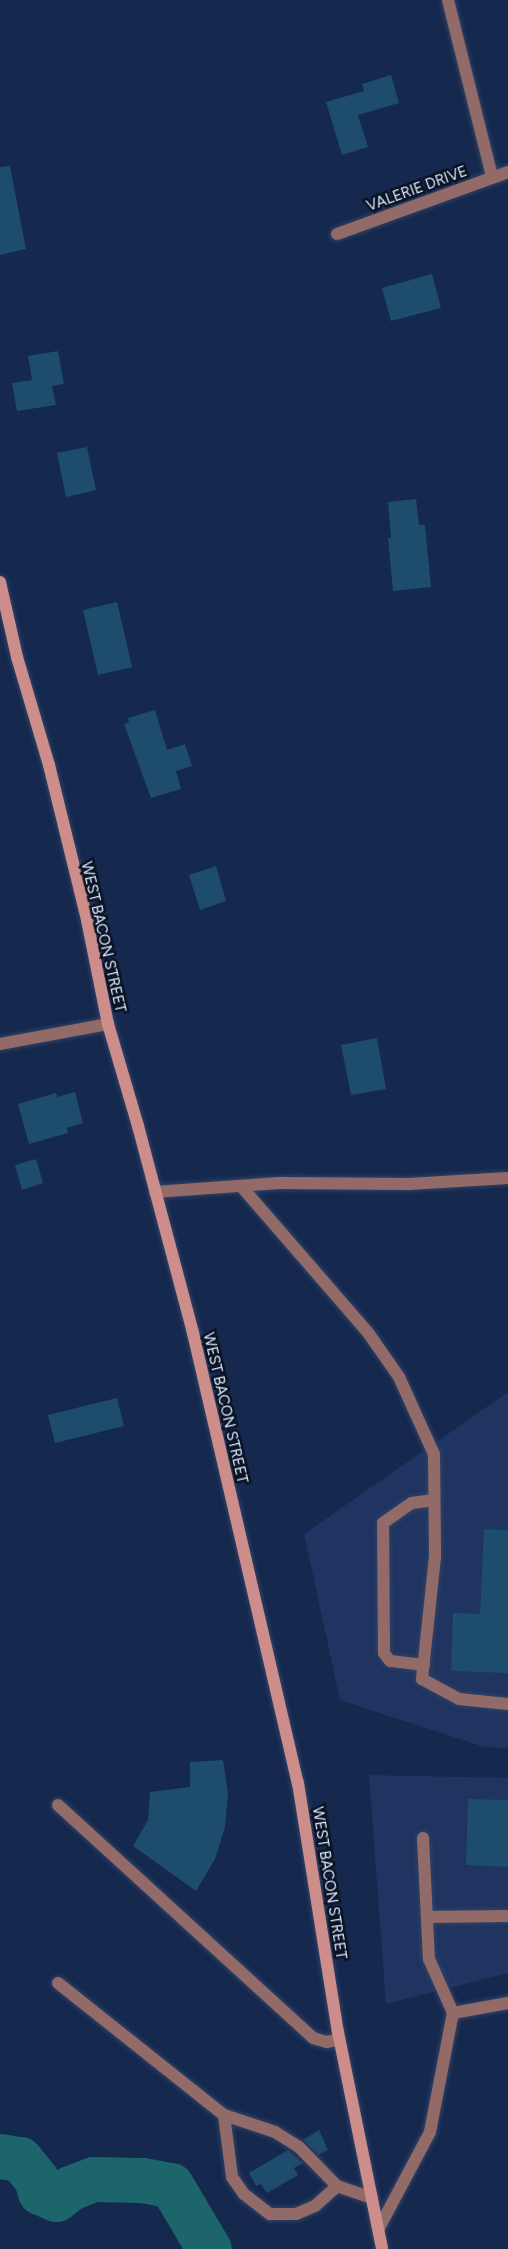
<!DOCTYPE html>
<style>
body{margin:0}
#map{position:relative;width:508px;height:2249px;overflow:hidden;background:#15284e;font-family:Figtree,sans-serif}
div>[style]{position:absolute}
.built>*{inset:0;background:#1f3460}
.river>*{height:45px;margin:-22.5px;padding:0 22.5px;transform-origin:22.5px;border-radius:22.5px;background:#1c666b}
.building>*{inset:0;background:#1e4c6c}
.roads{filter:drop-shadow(0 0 2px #314366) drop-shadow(0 0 2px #314366)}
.lane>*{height:12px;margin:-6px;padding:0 6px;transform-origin:6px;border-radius:6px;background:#926a68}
.street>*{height:12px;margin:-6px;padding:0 6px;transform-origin:6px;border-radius:6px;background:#926a68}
.secondary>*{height:12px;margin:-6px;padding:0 6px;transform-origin:6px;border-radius:6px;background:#cd8d8a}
span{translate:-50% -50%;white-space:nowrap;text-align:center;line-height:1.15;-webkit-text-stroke:5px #091223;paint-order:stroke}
.street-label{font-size:15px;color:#dde8fc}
</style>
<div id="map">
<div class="built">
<div style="clip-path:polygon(508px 1392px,508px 1748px,484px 1747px,340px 1700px,304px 1534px)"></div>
<div style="clip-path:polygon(369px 1775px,508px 1778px,508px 1973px,386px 2004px)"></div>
</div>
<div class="river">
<div style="left:0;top:2156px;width:20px;rotate:9deg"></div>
<div style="left:20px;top:2159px;width:26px;rotate:51deg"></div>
<div style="left:36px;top:2179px;width:14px;rotate:73deg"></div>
<div style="left:40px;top:2192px;width:17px;rotate:24deg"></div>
<div style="left:56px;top:2199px;width:18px;rotate:-38deg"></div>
<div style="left:70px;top:2188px;width:25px;rotate:-21deg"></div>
<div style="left:93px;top:2179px;width:49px;rotate:1.2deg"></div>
<div style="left:142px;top:2180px;width:29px;rotate:10deg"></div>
<div style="left:171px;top:2185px;width:74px;rotate:59.3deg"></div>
</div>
<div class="building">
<div style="clip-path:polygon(391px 75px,399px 103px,358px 115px,368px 147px,342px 155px,326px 102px,364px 91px,362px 84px)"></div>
<div style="clip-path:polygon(10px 166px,26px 249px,0 255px,0 167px)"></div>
<div style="clip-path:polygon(432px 274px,441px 308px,391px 321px,382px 288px)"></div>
<div style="clip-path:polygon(58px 351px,64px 384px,52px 386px,56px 405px,17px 411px,12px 383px,32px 380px,28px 356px)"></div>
<div style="clip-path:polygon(87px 447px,96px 490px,66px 497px,57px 453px)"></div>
<div style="clip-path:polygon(416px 499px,419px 525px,425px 525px,431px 587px,393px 591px,388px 538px,391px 538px,388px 502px)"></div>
<div style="clip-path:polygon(117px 602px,132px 667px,98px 675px,83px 610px)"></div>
<div style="clip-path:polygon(155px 710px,167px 750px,185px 744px,192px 766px,176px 771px,181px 789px,151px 798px,124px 724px,129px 722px,128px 718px)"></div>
<div style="clip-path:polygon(216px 866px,226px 901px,200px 910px,189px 875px)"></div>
<div style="clip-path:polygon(377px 1038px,386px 1089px,351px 1095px,341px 1045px)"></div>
<div style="clip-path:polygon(75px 1092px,83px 1123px,67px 1128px,68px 1133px,29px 1144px,18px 1104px,56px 1093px,57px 1097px)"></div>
<div style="clip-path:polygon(36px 1159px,43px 1183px,22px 1190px,15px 1165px)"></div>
<div style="clip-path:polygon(117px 1398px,124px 1426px,55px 1443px,48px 1415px)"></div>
<div style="clip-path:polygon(484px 1529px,508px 1530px,508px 1673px,451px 1671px,453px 1613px,480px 1614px)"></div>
<div style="clip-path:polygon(223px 1760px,228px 1793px,225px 1827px,215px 1859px,196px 1891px,133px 1846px,148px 1820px,150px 1792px,190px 1787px,190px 1762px)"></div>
<div style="clip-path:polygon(468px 1799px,508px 1800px,508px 1867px,466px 1865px)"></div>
<div style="clip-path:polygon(319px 2130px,328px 2150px,318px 2155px,303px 2140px)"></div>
<div style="clip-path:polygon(288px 2150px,303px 2163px,294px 2168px,298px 2175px,267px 2193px,261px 2184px,256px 2186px,249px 2173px)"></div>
</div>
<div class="roads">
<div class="lane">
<div style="left:241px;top:1186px;width:196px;rotate:49.1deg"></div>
<div style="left:369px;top:1334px;width:52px;rotate:55.1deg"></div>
<div style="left:399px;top:1377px;width:85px;rotate:65.6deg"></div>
<div style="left:434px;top:1454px;width:103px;rotate:89.4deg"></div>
<div style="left:435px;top:1557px;width:123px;rotate:96.1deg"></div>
<div style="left:422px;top:1679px;width:42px;rotate:28.4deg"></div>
<div style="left:459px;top:1699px;width:49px;rotate:5.8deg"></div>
<div style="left:155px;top:1192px;width:124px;rotate:-4.2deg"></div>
<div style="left:279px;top:1183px;width:130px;rotate:0.4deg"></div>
<div style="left:409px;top:1184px;width:99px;rotate:-3.5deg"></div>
<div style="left:424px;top:1665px;width:34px;rotate:-173deg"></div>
<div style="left:390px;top:1661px;width:10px;rotate:-127deg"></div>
<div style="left:384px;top:1653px;width:130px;rotate:-90.4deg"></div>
<div style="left:383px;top:1523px;width:35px;rotate:-35deg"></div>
<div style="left:412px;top:1503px;width:22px;rotate:-8deg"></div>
<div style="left:58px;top:1805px;width:345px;rotate:42.4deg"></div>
<div style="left:313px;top:2038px;width:14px;rotate:17deg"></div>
<div style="left:326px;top:2042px;width:13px;rotate:-9deg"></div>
<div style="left:423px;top:1838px;width:121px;rotate:87.2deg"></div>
<div style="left:429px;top:1959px;width:59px;rotate:66deg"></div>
<div style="left:427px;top:1917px;width:81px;rotate:-0.7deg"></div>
<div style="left:58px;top:1983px;width:212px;rotate:38.5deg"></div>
<div style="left:224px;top:2115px;width:54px;rotate:18.4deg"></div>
<div style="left:275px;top:2132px;width:28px;rotate:32deg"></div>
<div style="left:299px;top:2147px;width:54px;rotate:45.7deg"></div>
<div style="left:337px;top:2186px;width:37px;rotate:19deg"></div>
<div style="left:224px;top:2115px;width:63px;rotate:82.6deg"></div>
<div style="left:232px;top:2177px;width:21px;rotate:55deg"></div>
<div style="left:244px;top:2194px;width:33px;rotate:38deg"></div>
<div style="left:270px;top:2214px;width:26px"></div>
<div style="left:296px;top:2214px;width:21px;rotate:-23deg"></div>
<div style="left:315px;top:2206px;width:30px;rotate:-42deg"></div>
<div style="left:379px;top:2228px;width:109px;rotate:-62deg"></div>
<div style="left:430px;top:2132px;width:121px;rotate:-79.1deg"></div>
<div style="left:453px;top:2013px;width:56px;rotate:-10.3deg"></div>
</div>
<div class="street">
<div style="left:448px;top:0;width:182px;rotate:76deg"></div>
<div style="left:337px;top:234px;width:182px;rotate:-19.9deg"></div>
<div style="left:0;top:1044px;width:110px;rotate:-10.5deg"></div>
</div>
<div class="secondary">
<div style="left:0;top:582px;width:77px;rotate:77.2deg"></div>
<div style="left:17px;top:657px;width:113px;rotate:73.5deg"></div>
<div style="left:49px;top:765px;width:160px;rotate:76.2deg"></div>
<div style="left:87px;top:920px;width:106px;rotate:78.6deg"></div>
<div style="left:108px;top:1024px;width:106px;rotate:73.6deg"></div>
<div style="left:138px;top:1126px;width:214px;rotate:75.1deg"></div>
<div style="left:193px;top:1333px;width:462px;rotate:76.9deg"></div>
<div style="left:298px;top:1783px;width:252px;rotate:80.9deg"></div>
<div style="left:338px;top:2032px;width:221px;rotate:78.5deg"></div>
</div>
</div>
<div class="street-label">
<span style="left:417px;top:189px;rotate:-20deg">VALERIE DRIVE</span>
<span style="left:103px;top:937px;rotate:77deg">WEST BACON STREET</span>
<span style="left:225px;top:1408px;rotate:77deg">WEST BACON STREET</span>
<span style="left:329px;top:1883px;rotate:81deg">WEST BACON STREET</span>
</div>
</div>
